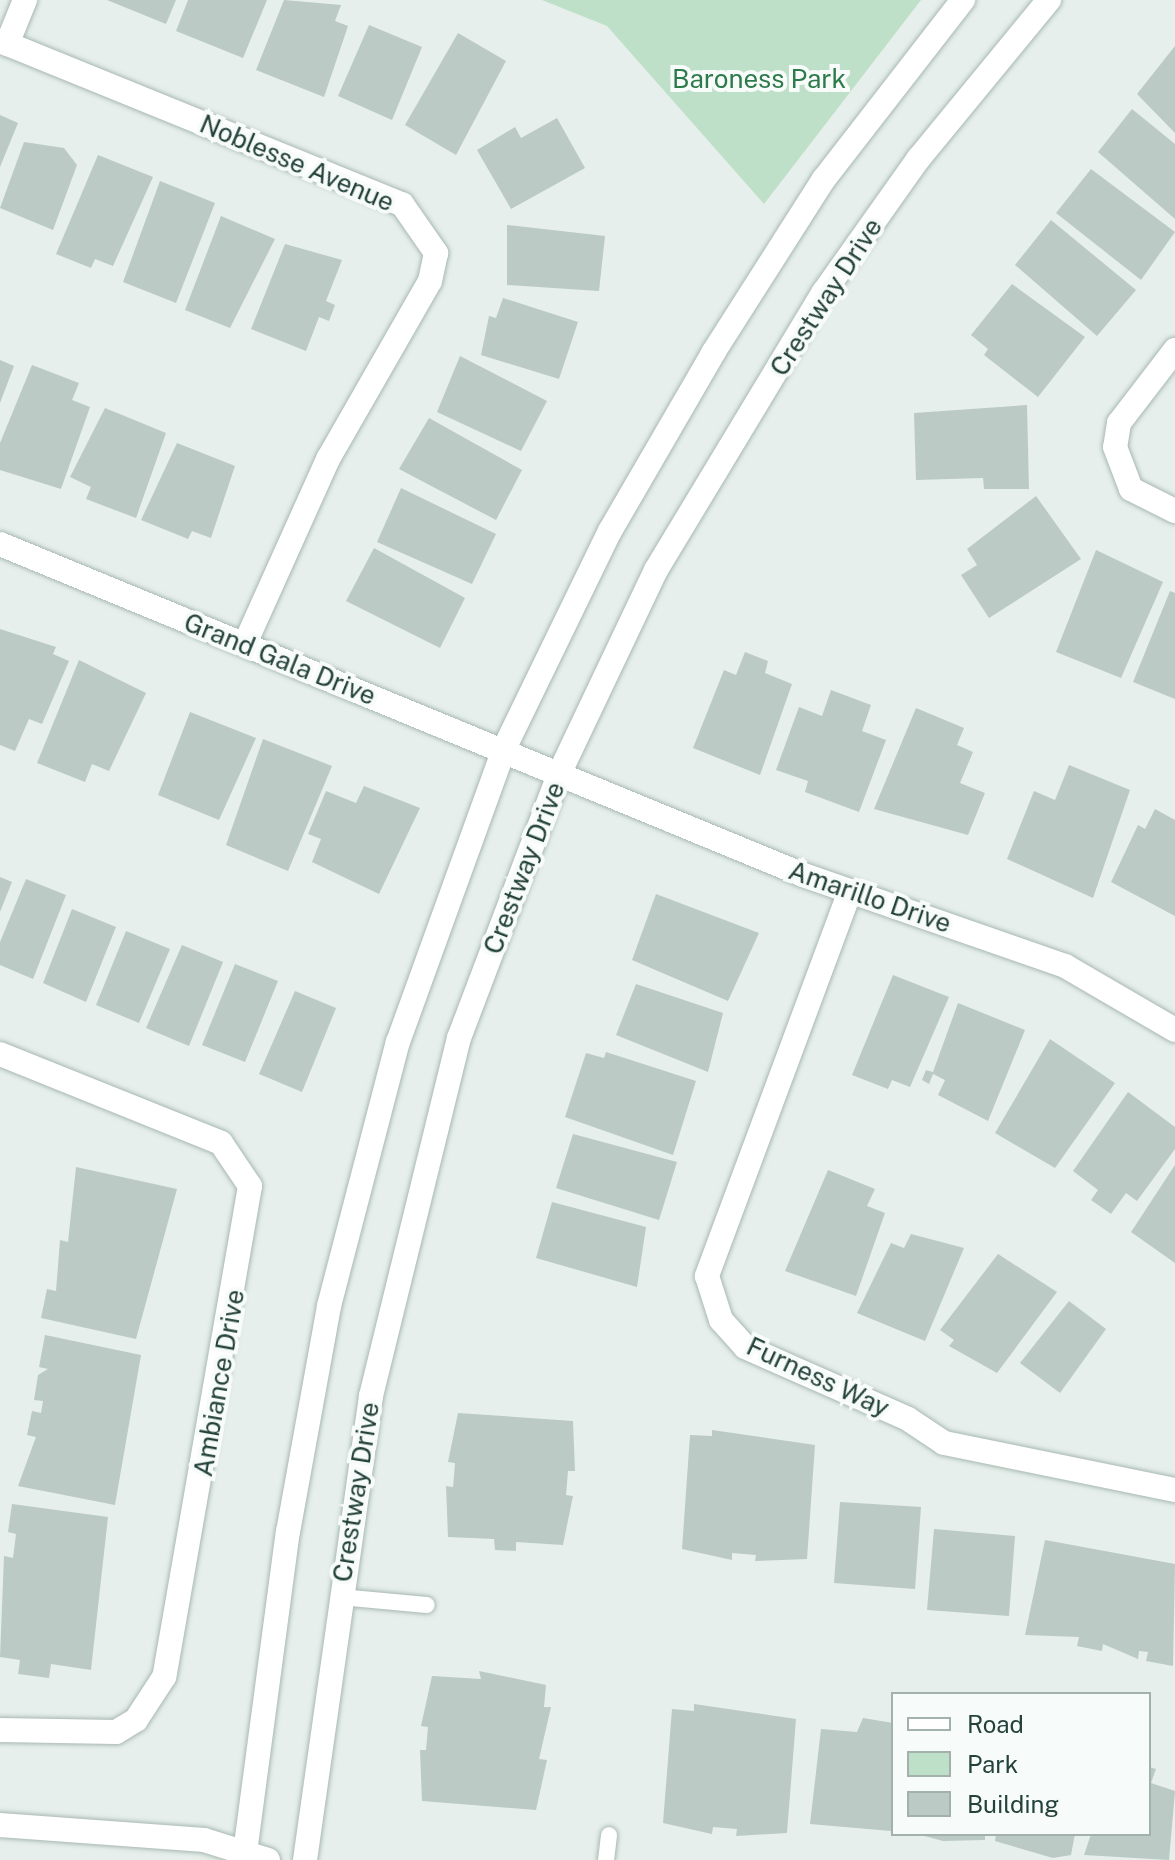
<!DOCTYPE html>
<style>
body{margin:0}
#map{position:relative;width:1175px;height:1860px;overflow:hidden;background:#e6efeb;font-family:"Public Sans",sans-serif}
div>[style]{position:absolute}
.green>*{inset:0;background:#bfe0c8}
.building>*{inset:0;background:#bbcac4}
.roads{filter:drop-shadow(0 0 2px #a8b8b2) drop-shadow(0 0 2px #a8b8b2)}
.service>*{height:16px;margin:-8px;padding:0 8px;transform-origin:8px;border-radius:8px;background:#fff}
.minor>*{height:24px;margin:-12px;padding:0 12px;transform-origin:12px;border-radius:12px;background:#fff}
.tertiary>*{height:24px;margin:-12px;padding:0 12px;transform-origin:12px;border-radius:12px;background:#fff}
span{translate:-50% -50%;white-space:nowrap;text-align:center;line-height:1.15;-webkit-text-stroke:8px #f7fbf9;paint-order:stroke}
.park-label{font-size:26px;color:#2d7a4b}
.street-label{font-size:26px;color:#24423a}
.legend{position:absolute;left:891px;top:1692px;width:260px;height:144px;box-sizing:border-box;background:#f7fbf9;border:2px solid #a3b1ad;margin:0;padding:10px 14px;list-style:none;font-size:24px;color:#24423a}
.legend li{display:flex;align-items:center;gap:16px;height:40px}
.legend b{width:40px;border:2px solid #a3b1ad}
</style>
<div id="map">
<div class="green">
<div style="clip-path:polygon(542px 0,921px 0,764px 204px,607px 26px)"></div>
</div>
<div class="building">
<div style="clip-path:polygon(107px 0,176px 0,166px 24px)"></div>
<div style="clip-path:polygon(188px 0,267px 0,243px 58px,176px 31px)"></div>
<div style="clip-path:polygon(284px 0,341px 5px,335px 21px,348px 26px,324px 97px,256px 70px)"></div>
<div style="clip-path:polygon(369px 25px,422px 47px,392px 120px,338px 96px)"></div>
<div style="clip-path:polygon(458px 33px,506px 61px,456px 155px,405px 125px)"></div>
<div style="clip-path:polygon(1175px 46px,1175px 133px,1137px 94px)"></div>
<div style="clip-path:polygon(1132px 109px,1175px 144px,1175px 219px,1098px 152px)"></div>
<div style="clip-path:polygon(0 115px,18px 123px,0 167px)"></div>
<div style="clip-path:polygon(557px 118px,585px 168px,511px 209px,477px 150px,515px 127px,521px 138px)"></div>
<div style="clip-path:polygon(24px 142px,64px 148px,77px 165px,53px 230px,0 208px)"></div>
<div style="clip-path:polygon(98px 155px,153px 177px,113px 266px,95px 259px,91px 268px,56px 254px)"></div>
<div style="clip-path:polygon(1091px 169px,1175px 232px,1141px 280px,1056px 213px)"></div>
<div style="clip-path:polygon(160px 181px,215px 203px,176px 303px,123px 282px)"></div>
<div style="clip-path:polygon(221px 216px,275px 239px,230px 328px,185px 310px)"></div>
<div style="clip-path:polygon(1051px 220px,1136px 290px,1097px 336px,1015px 265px)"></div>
<div style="clip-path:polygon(507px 225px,605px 236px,599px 291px,507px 285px)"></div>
<div style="clip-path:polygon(285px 244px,342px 260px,326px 301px,335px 305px,329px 321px,319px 317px,306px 351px,251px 329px)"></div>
<div style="clip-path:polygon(1012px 284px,1085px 337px,1038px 397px,984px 355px,988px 349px,971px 335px)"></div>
<div style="clip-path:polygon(503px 298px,578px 322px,559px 379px,481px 355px,489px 316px,496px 318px)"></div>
<div style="clip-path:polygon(460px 356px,547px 401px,521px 451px,437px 412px)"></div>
<div style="clip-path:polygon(0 360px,14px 366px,0 403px)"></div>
<div style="clip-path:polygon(32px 365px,79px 383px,72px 400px,90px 407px,61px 489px,0 470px,0 443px)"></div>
<div style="clip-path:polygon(1027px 405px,1029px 489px,984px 489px,983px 478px,916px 480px,914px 413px)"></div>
<div style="clip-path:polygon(105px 408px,166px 433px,136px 518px,86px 499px,91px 487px,70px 477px)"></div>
<div style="clip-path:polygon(429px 418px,522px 470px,496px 520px,399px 469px)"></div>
<div style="clip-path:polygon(177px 443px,235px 466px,211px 538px,192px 531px,188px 539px,141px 520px)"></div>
<div style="clip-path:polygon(401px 488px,496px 534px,472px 584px,377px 542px)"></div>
<div style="clip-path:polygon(1036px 496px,1081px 559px,989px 618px,961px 575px,977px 565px,967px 549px)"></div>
<div style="clip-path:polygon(374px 548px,465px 598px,440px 648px,346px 601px)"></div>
<div style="clip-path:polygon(1096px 550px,1163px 582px,1121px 678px,1056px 652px)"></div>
<div style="clip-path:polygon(1170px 591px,1175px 593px,1175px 699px,1133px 682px)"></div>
<div style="clip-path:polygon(0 629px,56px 647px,53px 654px,69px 661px,42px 724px,29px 719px,15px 751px,0 745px)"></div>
<div style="clip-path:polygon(745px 652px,768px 661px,765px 673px,792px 684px,760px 775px,693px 748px,724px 670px,736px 675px)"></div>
<div style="clip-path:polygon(79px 660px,146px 693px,109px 771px,92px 764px,85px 782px,37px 763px)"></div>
<div style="clip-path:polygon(831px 690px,871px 705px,862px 731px,886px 740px,859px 812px,805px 792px,808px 781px,776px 770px,799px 707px,822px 716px)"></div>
<div style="clip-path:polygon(916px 708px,964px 728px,957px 745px,973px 752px,960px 783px,985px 793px,968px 835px,874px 809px)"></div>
<div style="clip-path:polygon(190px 712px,256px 738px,219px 820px,158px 795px)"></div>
<div style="clip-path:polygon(263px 739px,332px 766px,288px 871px,226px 845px)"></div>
<div style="clip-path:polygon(1069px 765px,1130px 790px,1093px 898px,1007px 859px,1034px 791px,1055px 800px)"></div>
<div style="clip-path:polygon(364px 786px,420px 808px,379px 894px,312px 862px,321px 839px,308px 834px,326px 791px,356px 803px)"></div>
<div style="clip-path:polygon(1155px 809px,1175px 820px,1175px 916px,1111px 882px,1138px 825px,1145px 829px)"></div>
<div style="clip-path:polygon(0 877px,12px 882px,0 912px)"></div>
<div style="clip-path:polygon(26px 879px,66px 895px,33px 979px,0 965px,0 942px)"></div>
<div style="clip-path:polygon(656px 894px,759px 933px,728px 1001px,632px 960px)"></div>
<div style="clip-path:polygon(72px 909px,116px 927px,86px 1002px,43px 983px)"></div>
<div style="clip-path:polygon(126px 931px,170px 949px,139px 1023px,96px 1005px)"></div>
<div style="clip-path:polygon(182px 945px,223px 962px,189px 1046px,146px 1028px)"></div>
<div style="clip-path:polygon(235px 964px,278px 981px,245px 1062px,202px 1045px)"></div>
<div style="clip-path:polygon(893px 975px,949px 997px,910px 1087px,892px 1080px,888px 1089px,852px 1075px)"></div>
<div style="clip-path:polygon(636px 984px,723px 1013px,708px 1072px,616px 1035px)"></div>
<div style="clip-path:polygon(295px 991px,336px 1008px,302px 1092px,259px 1074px)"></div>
<div style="clip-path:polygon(958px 1003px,1025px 1030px,988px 1121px,938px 1095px,945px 1080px,933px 1074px,929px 1084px,922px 1080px,926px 1070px,933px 1072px)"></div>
<div style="clip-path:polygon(1050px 1039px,1115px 1083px,1055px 1168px,995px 1133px)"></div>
<div style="clip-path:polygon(606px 1052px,696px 1081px,673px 1155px,565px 1117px,586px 1053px,604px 1058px)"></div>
<div style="clip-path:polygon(1128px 1092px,1175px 1127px,1175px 1149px,1137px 1201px,1126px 1193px,1111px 1214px,1091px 1200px,1098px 1190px,1073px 1171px)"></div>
<div style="clip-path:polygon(573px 1134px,677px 1162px,659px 1220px,556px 1188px)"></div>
<div style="clip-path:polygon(1175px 1165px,1175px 1263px,1131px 1232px)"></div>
<div style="clip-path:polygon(76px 1167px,177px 1189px,136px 1339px,41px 1318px,47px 1289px,56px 1291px,60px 1240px,68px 1242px)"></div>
<div style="clip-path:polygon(828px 1170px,875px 1189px,867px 1206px,885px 1213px,856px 1296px,785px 1271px)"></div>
<div style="clip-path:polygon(552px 1202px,646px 1227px,637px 1287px,536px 1258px)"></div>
<div style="clip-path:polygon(911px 1234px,964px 1248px,925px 1341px,857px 1313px,891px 1243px,904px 1248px)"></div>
<div style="clip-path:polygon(998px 1254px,1057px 1292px,997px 1373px,949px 1346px,954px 1340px,940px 1330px)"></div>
<div style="clip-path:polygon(1069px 1301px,1106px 1329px,1060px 1393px,1020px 1363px)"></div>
<div style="clip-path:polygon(45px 1335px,141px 1355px,115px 1505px,18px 1486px,36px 1437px,27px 1435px,32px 1411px,41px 1413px,43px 1401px,34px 1400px,38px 1375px,48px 1369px,39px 1367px)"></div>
<div style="clip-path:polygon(458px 1413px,573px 1421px,575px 1471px,568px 1471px,566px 1495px,573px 1496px,563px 1545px,516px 1542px,516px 1551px,495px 1550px,494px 1539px,448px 1537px,446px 1486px,453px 1487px,455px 1463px,448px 1462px)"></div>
<div style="clip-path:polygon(712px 1430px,815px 1445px,807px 1559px,755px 1561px,756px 1555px,732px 1553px,732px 1560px,682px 1549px,690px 1435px,712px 1436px)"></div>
<div style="clip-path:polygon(840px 1502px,921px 1507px,915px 1589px,834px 1583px)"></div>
<div style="clip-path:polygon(12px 1504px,108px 1517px,91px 1670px,51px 1664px,49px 1678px,18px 1674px,20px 1660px,0 1657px,4px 1556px,13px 1558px,16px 1534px,8px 1532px)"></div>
<div style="clip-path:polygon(934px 1529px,1015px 1536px,1009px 1616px,927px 1610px)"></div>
<div style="clip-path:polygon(1045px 1540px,1175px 1564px,1173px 1666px,1146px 1661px,1148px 1652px,1139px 1651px,1138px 1659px,1103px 1644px,1102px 1651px,1077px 1646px,1079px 1637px,1025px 1635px)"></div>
<div style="clip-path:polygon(479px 1671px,546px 1685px,544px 1707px,551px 1707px,539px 1759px,547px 1760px,536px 1810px,422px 1801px,420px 1750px,426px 1750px,428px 1727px,421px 1726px,432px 1676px,481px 1679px)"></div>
<div style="clip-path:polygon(694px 1704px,796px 1719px,787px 1833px,736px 1836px,737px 1829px,713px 1827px,712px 1834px,663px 1823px,672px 1709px,694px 1711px)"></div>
<div style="clip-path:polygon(863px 1718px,893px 1723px,891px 1831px,810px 1824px,821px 1729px,857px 1732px)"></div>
<div style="clip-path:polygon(1149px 1767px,1156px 1769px,1151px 1783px,1175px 1791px,1169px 1860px,1084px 1855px,1091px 1834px,1149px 1834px)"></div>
<div style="clip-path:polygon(917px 1834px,985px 1834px,985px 1840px,943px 1841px)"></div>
<div style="clip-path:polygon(996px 1834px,1075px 1834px,1071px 1855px,1053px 1858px,995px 1841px)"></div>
</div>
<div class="roads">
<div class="service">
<div style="left:340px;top:1597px;width:87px;rotate:5.3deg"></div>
<div style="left:606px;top:1860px;width:25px;rotate:-83deg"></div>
</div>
<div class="minor">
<div style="left:0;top:41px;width:434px;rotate:22.1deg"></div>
<div style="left:402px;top:204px;width:60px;rotate:55.2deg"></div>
<div style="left:436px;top:253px;width:29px;rotate:102deg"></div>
<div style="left:430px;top:281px;width:205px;rotate:119.8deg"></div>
<div style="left:328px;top:459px;width:203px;rotate:114.2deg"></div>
<div style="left:7px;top:44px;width:48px;rotate:-67.8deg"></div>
<div style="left:1175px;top:350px;width:92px;rotate:127.5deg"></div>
<div style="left:1119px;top:423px;width:24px;rotate:99deg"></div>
<div style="left:1115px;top:447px;width:45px;rotate:69.1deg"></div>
<div style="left:1131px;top:489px;width:49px;rotate:26.6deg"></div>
<div style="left:0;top:544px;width:866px;rotate:22.39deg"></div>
<div style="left:801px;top:874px;width:280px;rotate:19.2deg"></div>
<div style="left:1065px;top:966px;width:127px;rotate:30.2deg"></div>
<div style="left:850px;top:891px;width:411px;rotate:110.4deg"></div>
<div style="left:707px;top:1276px;width:46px;rotate:72.3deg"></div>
<div style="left:721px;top:1320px;width:36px;rotate:48deg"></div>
<div style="left:745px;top:1347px;width:178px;rotate:23.8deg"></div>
<div style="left:908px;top:1419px;width:43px;rotate:33.7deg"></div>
<div style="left:944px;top:1443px;width:236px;rotate:11.5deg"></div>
<div style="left:0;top:1054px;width:238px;rotate:21.9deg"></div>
<div style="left:221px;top:1143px;width:52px;rotate:56deg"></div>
<div style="left:250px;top:1186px;width:498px;rotate:99.9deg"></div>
<div style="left:164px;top:1677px;width:51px;rotate:123.1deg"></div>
<div style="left:136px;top:1720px;width:23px;rotate:149deg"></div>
<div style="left:116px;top:1732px;width:116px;rotate:-179deg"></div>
</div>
<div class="tertiary">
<div style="left:0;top:1825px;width:205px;rotate:4.2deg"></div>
<div style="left:204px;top:1840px;width:67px;rotate:17.4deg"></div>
<div style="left:244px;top:1860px;width:331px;rotate:-82.4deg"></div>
<div style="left:288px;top:1532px;width:230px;rotate:-79.7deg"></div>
<div style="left:329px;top:1306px;width:273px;rotate:-75.4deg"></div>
<div style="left:398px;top:1042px;width:312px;rotate:-70.1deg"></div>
<div style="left:504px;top:749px;width:242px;rotate:-64.1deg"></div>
<div style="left:610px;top:531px;width:206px;rotate:-59.9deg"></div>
<div style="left:713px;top:353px;width:206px;rotate:-57.5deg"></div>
<div style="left:824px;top:179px;width:227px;rotate:-52.2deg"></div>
<div style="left:305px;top:1860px;width:469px;rotate:-81.9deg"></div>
<div style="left:371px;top:1396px;width:369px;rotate:-76.2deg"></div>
<div style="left:459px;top:1038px;width:285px;rotate:-69.2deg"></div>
<div style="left:560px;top:772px;width:224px;rotate:-64.6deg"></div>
<div style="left:656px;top:570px;width:325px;rotate:-58.9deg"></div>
<div style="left:824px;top:292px;width:164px;rotate:-54.7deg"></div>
<div style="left:919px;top:158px;width:205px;rotate:-50.6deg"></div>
</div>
</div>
<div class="park-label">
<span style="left:759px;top:79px">Baroness Park</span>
</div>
<div class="street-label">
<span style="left:297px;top:163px;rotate:23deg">Noblesse Avenue</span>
<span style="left:826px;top:297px;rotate:-57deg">Crestway Drive</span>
<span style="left:280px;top:659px;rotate:22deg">Grand Gala Drive</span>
<span style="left:524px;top:868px;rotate:-69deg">Crestway Drive</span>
<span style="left:870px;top:897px;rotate:19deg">Amarillo Drive</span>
<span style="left:818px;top:1377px;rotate:25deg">Furness Way</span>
<span style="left:219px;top:1383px;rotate:-80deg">Ambiance Drive</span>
<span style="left:356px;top:1492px;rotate:-81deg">Crestway Drive</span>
</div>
<ul class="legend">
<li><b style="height:10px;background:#fff"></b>Road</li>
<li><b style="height:22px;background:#bfe0c8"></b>Park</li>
<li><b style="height:22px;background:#bbcac4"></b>Building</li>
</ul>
</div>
